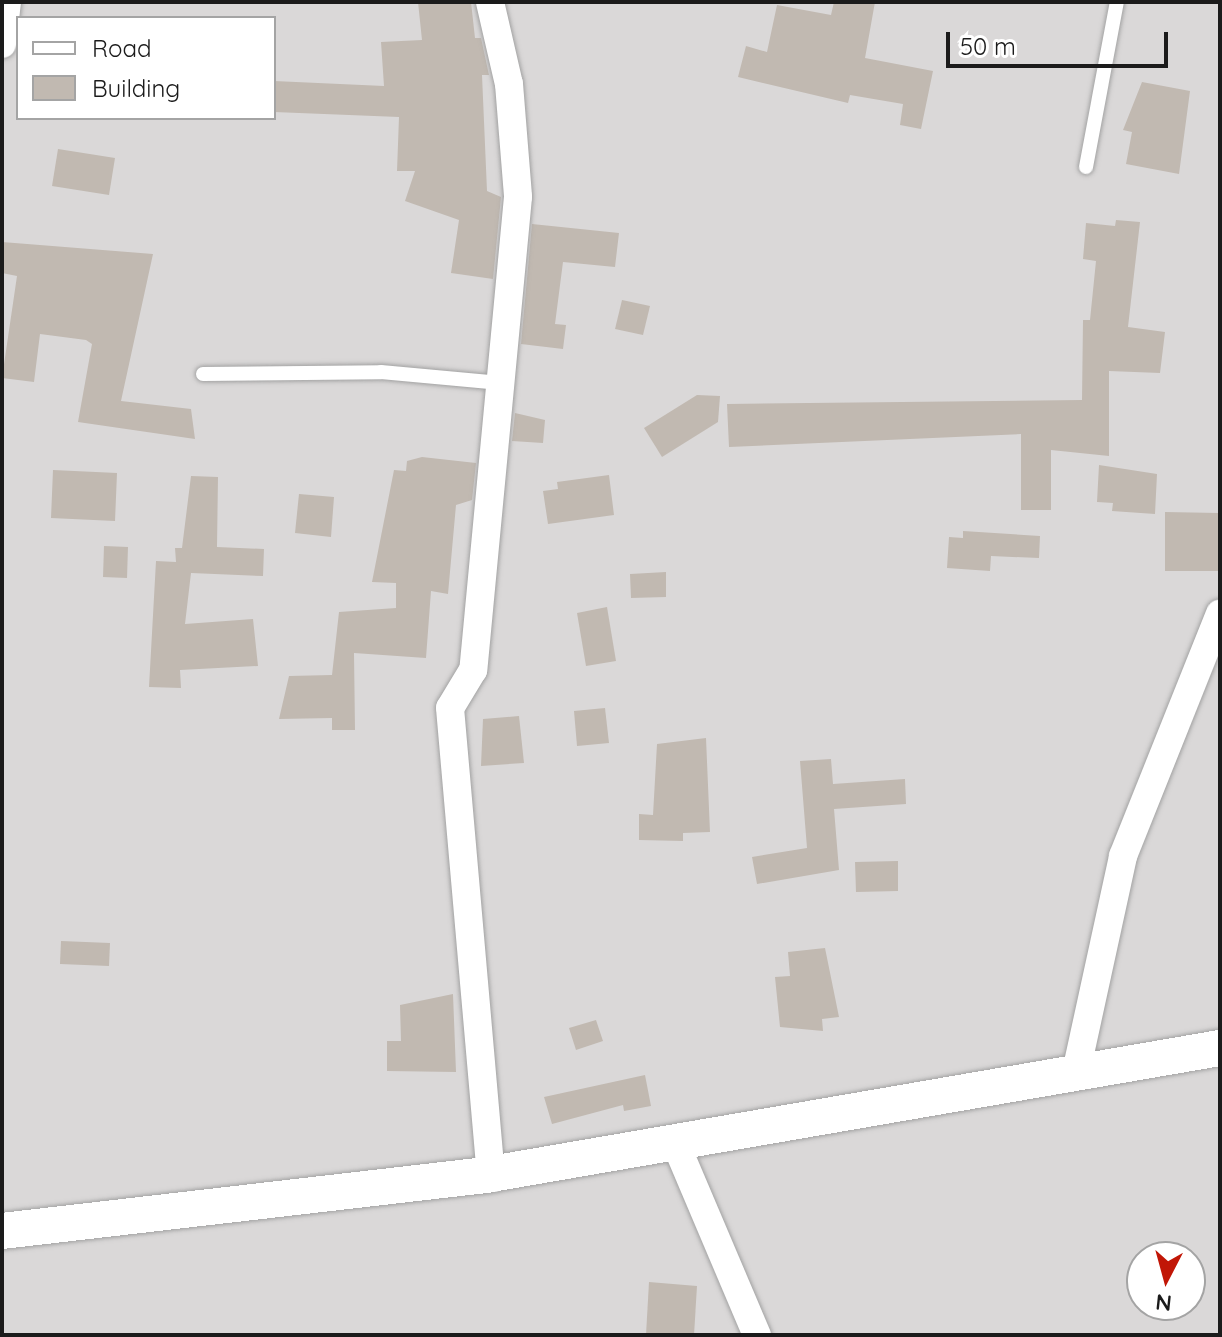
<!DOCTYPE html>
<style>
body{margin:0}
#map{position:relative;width:1222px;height:1337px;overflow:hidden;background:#edeae1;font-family:Quicksand,sans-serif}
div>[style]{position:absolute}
.residential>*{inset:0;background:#dad8d8}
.building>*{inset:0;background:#c1b9b1}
.roads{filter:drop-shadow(0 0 2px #a2a2a2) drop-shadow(0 0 2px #a2a2a2)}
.service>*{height:14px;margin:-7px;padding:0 7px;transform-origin:7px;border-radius:7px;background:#fff}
.minor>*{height:28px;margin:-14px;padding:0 14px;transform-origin:14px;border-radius:14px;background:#fff}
.tertiary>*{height:36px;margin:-18px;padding:0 18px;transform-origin:18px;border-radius:18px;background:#fff}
span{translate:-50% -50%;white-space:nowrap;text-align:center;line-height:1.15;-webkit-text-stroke:6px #fff;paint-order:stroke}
.frame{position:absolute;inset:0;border:4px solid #1b1b1b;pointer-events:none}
.legend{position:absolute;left:16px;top:16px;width:260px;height:104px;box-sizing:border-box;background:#fff;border:2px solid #a4a4a4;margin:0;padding:10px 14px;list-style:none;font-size:24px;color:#1b1b1b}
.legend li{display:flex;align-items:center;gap:16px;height:40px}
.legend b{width:40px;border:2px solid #a4a4a4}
.north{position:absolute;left:1126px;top:1241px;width:80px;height:80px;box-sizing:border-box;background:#fff;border:2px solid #a4a4a4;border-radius:50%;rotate:186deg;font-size:22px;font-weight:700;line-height:32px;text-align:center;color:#1b1b1b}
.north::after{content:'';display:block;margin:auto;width:28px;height:36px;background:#c11606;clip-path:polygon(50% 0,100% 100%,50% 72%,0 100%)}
.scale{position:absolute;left:946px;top:32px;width:222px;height:36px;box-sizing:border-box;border:4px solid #1b1b1b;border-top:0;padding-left:10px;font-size:24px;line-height:28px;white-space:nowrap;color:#1b1b1b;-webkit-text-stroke:6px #fff;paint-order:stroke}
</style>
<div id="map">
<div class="residential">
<div style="clip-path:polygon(evenodd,2px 2px,1220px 2px,1220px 1335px,2px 1335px,2px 2px,18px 18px,274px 18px,274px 118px,18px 118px,18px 18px,2px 2px,1142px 1257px,1190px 1257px,1190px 1305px,1142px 1305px,1142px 1257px)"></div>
</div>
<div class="building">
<div style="clip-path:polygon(418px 2px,471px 2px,475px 38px,481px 38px,489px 75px,482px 75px,487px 191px,501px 197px,493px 279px,451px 273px,459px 220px,405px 201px,415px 171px,397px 171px,399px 117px,274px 112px,274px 81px,384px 86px,381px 42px,422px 40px)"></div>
<div style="clip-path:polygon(834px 2px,875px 2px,865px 58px,933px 71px,921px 129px,900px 125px,903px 104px,850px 95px,848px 103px,738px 77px,746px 46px,767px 52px,777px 5px,831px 15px)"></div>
<div style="clip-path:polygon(1142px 82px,1190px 91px,1179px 174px,1126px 164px,1132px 132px,1123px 130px)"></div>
<div style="clip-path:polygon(58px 149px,115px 158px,109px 195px,52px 186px)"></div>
<div style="clip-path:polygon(1116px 220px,1140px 222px,1128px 327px,1165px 332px,1160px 373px,1109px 371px,1109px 456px,1051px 450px,1051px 510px,1021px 510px,1021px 434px,729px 447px,727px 404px,1082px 400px,1083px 320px,1090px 320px,1096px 261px,1083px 259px,1086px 223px,1115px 226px)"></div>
<div style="clip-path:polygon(532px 224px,619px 233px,615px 267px,563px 262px,555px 324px,566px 325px,563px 349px,521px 344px)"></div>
<div style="clip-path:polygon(2px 242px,153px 254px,121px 401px,191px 409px,195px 439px,78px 422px,92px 344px,86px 340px,40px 334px,34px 382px,2px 378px,17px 276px,2px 273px)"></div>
<div style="clip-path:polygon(622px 300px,650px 306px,643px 335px,615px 329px)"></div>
<div style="clip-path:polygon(697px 395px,720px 396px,718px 422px,662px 457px,644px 428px)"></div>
<div style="clip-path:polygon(515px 413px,545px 420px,543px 443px,512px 441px)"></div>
<div style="clip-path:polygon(422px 457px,476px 463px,472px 500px,456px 505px,448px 594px,431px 591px,426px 658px,354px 653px,355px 730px,332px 730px,332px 718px,279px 719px,289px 676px,332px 675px,339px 612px,396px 608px,396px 583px,372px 582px,394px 470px,406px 471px,407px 461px)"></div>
<div style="clip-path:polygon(1099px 465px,1157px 474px,1155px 514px,1112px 511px,1113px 503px,1097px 502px)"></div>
<div style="clip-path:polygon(53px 470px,117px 473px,115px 521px,51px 518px)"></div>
<div style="clip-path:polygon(609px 475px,614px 515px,548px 524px,543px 491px,558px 489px,557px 482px)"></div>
<div style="clip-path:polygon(191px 476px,218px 477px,217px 547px,264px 549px,263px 576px,191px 573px,185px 624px,253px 619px,258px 666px,180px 670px,181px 688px,149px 687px,156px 561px,176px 562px,175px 548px,182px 548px)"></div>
<div style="clip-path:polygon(299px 494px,334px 497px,331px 537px,295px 533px)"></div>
<div style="clip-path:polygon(1165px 512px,1219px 513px,1220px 571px,1165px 571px)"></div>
<div style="clip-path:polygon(963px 531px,1040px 536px,1039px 558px,991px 556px,990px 571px,947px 568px,949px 537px,963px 538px)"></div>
<div style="clip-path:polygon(104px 546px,128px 547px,127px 578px,103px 577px)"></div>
<div style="clip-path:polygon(666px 572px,666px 597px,631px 598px,630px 574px)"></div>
<div style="clip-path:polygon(607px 607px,616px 661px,586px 666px,577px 613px)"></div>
<div style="clip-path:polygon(605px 708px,609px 743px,577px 746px,574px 711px)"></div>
<div style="clip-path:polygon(519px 716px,524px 763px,481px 766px,483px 719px)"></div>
<div style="clip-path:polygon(706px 738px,710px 832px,683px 833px,683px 841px,639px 840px,639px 814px,653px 815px,657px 744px)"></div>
<div style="clip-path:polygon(831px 759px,833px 784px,905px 779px,906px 804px,834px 809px,839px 870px,757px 884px,752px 857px,807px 848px,800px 761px)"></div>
<div style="clip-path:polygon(898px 861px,898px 891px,856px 892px,855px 862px)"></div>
<div style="clip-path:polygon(61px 941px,110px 943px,109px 966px,60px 964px)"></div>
<div style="clip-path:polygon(825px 948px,839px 1017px,822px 1019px,823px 1031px,780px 1027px,775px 977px,790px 976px,788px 952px)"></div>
<div style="clip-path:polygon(453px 994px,456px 1072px,387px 1071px,387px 1041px,401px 1041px,400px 1005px)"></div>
<div style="clip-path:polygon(596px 1020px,603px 1041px,576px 1050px,569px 1028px)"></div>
<div style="clip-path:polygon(645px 1075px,651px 1106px,624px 1111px,623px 1105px,552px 1124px,544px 1097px)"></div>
<div style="clip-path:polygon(649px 1282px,697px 1286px,694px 1335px,646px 1335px)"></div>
</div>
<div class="roads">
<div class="service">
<div style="left:1086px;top:167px;width:168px;rotate:-79.4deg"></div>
<div style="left:203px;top:374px;width:178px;rotate:-0.6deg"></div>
<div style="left:381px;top:372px;width:120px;rotate:5.3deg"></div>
</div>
<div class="minor">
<div style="left:490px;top:2px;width:84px;rotate:77deg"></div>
<div style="left:509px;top:84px;width:113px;rotate:85.4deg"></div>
<div style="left:518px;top:197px;width:475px;rotate:95.4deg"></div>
<div style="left:473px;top:670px;width:44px;rotate:121.2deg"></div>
<div style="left:450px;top:708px;width:468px;rotate:85deg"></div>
<div style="left:2px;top:44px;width:42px;rotate:-83.2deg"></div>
<div style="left:1076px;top:1072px;width:221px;rotate:-77.7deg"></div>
<div style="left:1123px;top:856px;width:261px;rotate:-68.2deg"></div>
<div style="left:675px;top:1142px;width:210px;rotate:67deg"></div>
</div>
<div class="tertiary">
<div style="left:2px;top:1231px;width:492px;rotate:-6.6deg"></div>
<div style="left:491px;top:1174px;width:740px;rotate:-9.81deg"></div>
</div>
</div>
<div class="frame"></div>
<ul class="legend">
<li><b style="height:10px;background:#fff"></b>Road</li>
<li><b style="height:22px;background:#c1b9b1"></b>Building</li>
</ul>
<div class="north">N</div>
<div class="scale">50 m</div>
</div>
